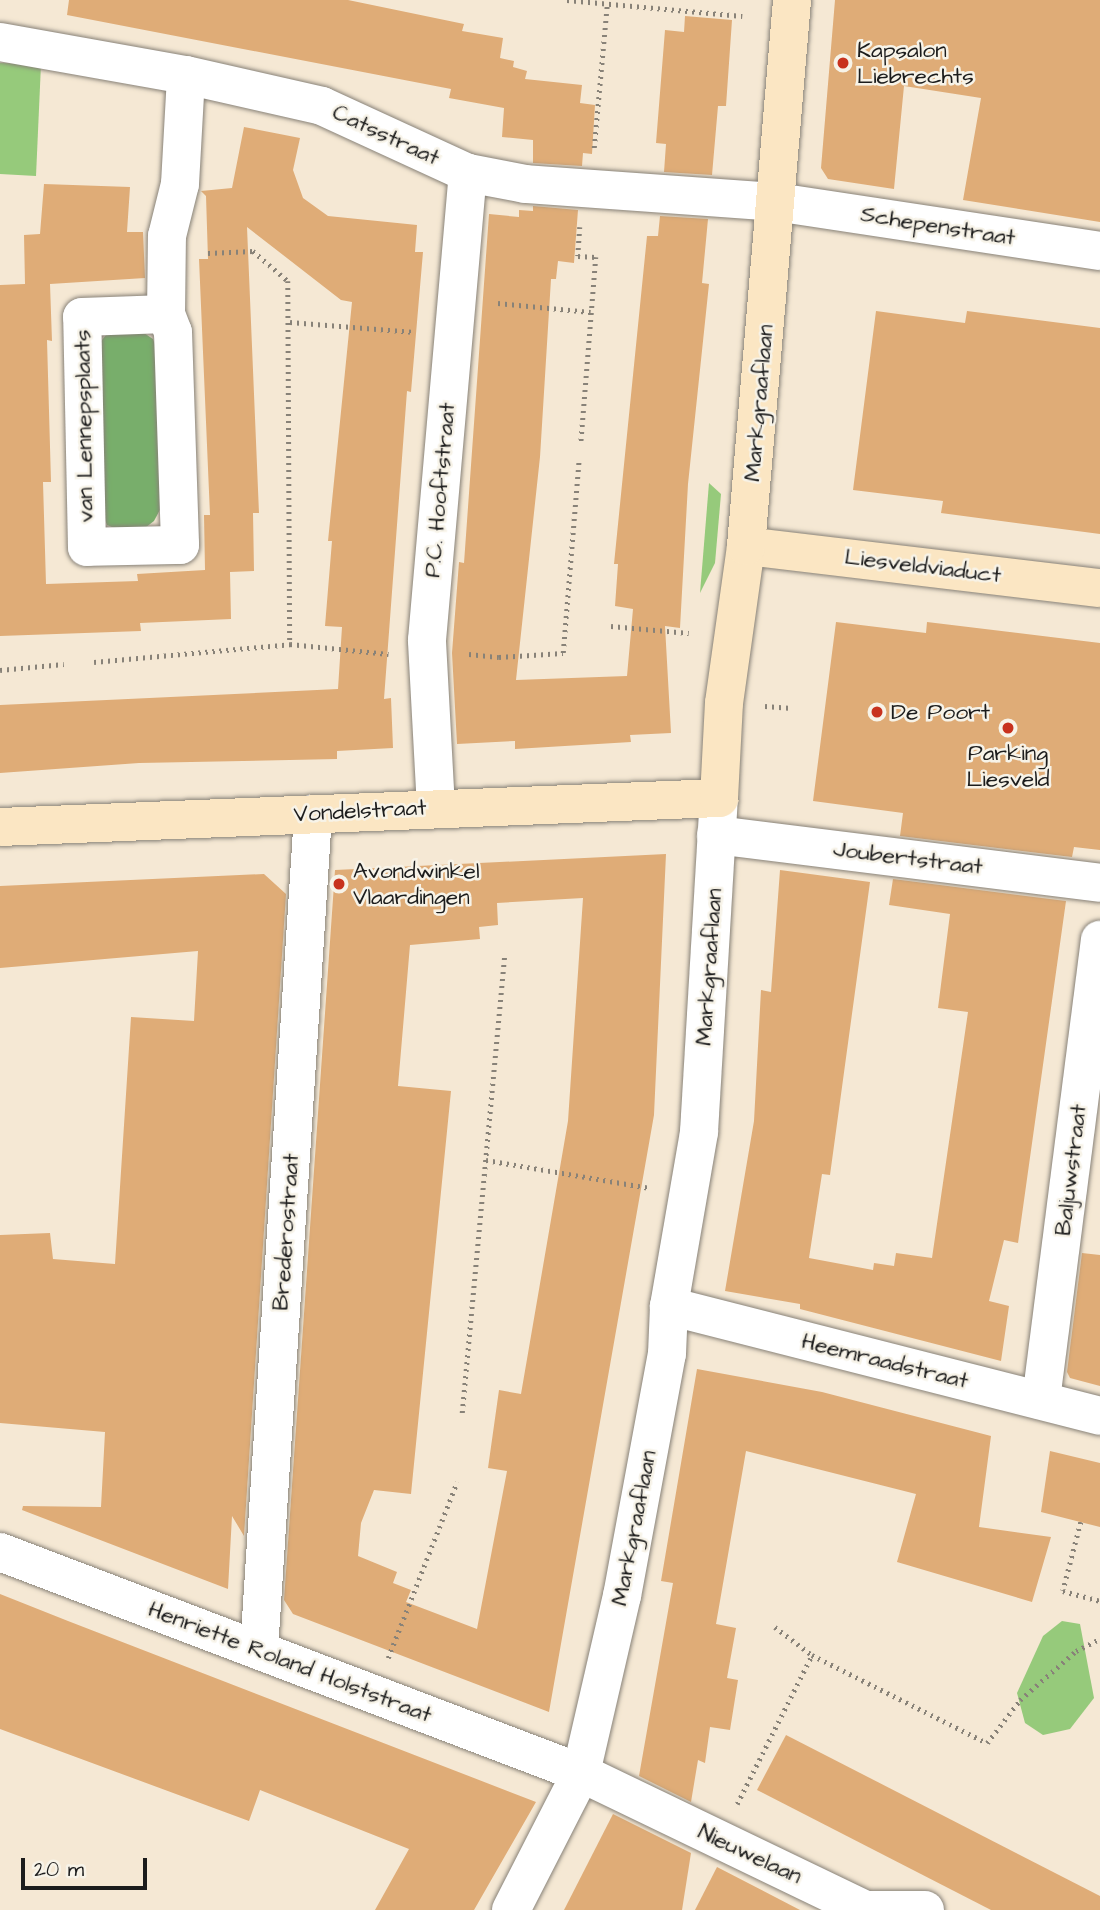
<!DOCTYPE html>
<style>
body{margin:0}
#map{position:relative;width:1100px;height:1910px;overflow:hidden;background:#f5e8d4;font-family:"Architects Daughter",sans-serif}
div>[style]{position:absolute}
.green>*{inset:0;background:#96ca7b}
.forest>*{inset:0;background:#78ae6b}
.building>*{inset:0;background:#dfac77}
.path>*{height:4.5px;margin-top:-2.25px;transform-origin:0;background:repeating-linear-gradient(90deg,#888278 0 2px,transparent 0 7px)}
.roads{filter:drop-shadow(0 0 2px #888278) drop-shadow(0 0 2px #888278)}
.street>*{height:38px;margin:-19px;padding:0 19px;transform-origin:19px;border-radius:19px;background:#fff}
.secondary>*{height:38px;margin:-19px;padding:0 19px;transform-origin:19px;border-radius:19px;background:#fbe6c3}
.dots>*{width:19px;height:19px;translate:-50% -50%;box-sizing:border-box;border:4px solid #f7f3e8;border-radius:50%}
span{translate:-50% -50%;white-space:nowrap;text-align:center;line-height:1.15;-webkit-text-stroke:5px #f7f3e8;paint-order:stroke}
.poi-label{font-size:23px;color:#1c1c1c}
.left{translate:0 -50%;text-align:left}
.street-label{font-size:23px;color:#1c1c1c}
.scale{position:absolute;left:21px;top:1858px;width:126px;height:32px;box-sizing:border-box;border:4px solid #1c1c1c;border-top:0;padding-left:9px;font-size:21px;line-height:24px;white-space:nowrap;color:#1c1c1c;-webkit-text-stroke:5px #f7f3e8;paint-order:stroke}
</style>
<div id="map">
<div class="green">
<div style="clip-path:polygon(0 63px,41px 64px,36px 176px,0 174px)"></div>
<div style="clip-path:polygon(709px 483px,721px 494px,715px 563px,700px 593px)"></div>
<div style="clip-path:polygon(1062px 1621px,1080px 1624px,1094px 1698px,1070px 1729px,1043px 1735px,1025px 1723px,1017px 1693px,1043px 1636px)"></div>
</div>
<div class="forest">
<div style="clip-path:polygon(138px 329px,153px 339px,158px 353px,162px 506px,154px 521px,141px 531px,126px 533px,107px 525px,98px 502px,95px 349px,109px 331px)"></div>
</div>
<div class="building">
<div style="clip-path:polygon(69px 0,348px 0,464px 24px,462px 31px,503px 38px,500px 58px,514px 61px,513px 67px,527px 71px,525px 79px,582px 85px,580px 103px,595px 105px,592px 154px,583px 153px,582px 166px,533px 163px,533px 140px,502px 137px,504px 108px,449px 98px,451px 89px,67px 15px)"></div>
<div style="clip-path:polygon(835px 0,1100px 0,1100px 222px,963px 200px,981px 98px,904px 86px,894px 189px,828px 179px,821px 168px)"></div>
<div style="clip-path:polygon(685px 16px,732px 20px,726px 106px,718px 106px,712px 175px,664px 172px,666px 144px,656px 143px,665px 30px,684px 32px)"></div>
<div style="clip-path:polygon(244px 127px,300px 138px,293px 170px,303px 198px,328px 216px,417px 225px,415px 252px,423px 252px,411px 392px,407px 391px,384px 699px,391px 698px,393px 748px,337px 751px,337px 759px,139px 763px,0 773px,0 705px,338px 689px,342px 627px,325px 626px,332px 541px,328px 541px,352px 302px,341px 300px,247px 227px,259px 513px,253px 513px,254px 571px,230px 572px,231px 619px,140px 623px,141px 631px,0 636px,0 285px,25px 284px,24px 235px,40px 234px,44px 184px,130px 187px,127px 232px,143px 232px,145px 278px,50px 284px,52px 341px,47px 340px,51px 482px,43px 482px,46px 584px,138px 581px,137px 574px,205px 570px,204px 515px,210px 515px,199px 259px,208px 259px,206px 196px,201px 191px,232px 188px)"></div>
<div style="clip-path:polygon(533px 206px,578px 210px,574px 263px,558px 261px,556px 279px,551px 279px,540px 457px,516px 680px,627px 676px,633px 609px,615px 606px,618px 564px,614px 564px,647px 236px,658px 236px,660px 216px,708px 219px,702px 283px,709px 284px,688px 484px,680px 628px,665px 626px,671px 733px,630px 735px,631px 742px,515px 749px,515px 741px,457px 744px,452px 653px,459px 562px,464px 563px,489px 214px,519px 217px,519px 210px,533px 211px)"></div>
<div style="clip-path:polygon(876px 311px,965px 323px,967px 311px,1100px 328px,1100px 534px,941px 513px,943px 501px,853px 490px)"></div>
<div style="clip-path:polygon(836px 622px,926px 633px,927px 622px,1100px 643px,1100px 850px,1074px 847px,1072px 857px,900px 836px,903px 813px,813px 801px)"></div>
<div style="clip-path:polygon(evenodd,666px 854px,654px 1115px,549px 1712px,293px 1614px,284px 1600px,335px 870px,666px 854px,583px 898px,568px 1121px,521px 1394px,499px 1390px,488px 1468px,507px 1471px,477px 1629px,406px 1602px,411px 1590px,393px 1583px,397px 1572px,358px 1556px,361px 1523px,374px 1490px,411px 1494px,451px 1091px,398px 1086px,410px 945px,480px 939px,479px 927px,498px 925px,497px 903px,583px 898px)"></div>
<div style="clip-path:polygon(780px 870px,870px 882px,830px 1175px,822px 1174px,809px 1258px,873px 1270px,874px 1263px,894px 1266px,896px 1253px,932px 1258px,968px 1012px,938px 1008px,950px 914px,889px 905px,893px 879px,1066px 901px,1018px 1243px,1004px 1240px,989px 1301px,1009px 1306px,1001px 1361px,800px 1309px,800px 1304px,725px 1291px,754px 1121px,761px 990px,771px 992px)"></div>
<div style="clip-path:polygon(264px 874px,286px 894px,244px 1536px,232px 1516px,228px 1589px,22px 1510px,23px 1506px,101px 1507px,105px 1432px,0 1423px,0 1235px,50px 1233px,53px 1259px,115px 1264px,131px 1017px,194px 1021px,198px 951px,0 968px,0 886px)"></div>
<div style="clip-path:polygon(1082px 1253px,1100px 1255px,1100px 1386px,1070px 1378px,1067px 1372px)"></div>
<div style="clip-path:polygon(697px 1369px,822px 1392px,991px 1436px,979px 1527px,1051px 1537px,1032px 1602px,897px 1562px,916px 1494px,746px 1451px,716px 1624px,736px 1628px,727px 1678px,738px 1680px,730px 1730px,710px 1727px,705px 1763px,698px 1760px,691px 1802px,639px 1776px,673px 1583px,661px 1581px)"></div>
<div style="clip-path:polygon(1050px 1451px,1100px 1463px,1100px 1527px,1041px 1512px)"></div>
<div style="clip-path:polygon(0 1594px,68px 1621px,536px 1802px,474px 1910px,375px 1910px,409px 1849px,260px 1790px,249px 1821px,0 1729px)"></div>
<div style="clip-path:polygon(786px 1735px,1100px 1896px,1100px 1910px,991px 1910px,757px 1790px)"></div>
<div style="clip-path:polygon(613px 1814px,691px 1853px,682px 1910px,564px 1910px)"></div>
<div style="clip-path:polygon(717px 1867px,800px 1910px,695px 1910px)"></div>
</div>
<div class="path">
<div style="left:567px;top:0;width:176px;rotate:5.2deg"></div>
<div style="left:594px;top:148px;width:143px;rotate:-84.8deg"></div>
<div style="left:580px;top:227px;width:29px;rotate:94deg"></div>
<div style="left:578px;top:256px;width:18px;rotate:3deg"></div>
<div style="left:596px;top:257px;width:188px;rotate:94.6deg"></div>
<div style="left:208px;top:253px;width:45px;rotate:-2.5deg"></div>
<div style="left:253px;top:251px;width:46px;rotate:40.6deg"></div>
<div style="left:288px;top:281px;width:363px;rotate:89.7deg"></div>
<div style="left:498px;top:303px;width:93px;rotate:5.5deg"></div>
<div style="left:290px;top:322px;width:125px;rotate:4.6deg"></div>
<div style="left:611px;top:626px;width:78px;rotate:5.1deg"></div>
<div style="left:469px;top:654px;width:30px;rotate:6deg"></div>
<div style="left:499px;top:657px;width:64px;rotate:-3.6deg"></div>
<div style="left:563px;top:653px;width:195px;rotate:-85.3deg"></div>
<div style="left:94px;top:662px;width:197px;rotate:-5.2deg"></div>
<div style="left:290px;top:644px;width:99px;rotate:5.8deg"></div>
<div style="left:0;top:670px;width:64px;rotate:-5.4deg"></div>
<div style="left:765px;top:706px;width:27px;rotate:4deg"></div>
<div style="left:486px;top:1160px;width:165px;rotate:9.7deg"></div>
<div style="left:462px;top:1413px;width:459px;rotate:-84.7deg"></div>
<div style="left:1081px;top:1522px;width:71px;rotate:104.6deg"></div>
<div style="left:1063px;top:1591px;width:38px;rotate:15deg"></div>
<div style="left:775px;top:1627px;width:46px;rotate:37.1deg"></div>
<div style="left:812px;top:1655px;width:196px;rotate:26.7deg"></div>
<div style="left:987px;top:1743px;width:54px;rotate:-52.5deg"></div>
<div style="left:1020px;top:1700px;width:74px;rotate:-41.2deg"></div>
<div style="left:1076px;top:1651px;width:27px;rotate:-27deg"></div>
<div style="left:388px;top:1658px;width:189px;rotate:-68.6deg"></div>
<div style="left:737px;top:1804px;width:167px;rotate:-63.3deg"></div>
</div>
<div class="roads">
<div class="street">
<div style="left:0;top:42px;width:189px;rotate:10.1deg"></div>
<div style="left:186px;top:75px;width:139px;rotate:12.8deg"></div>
<div style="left:322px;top:106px;width:161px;rotate:24.7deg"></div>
<div style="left:468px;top:173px;width:58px;rotate:10.9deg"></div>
<div style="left:525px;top:184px;width:252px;rotate:4.1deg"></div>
<div style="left:776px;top:202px;width:328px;rotate:8.6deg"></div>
<div style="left:166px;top:314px;width:19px;rotate:69deg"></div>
<div style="left:173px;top:332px;width:213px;rotate:88.1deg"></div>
<div style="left:180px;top:545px;width:93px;rotate:178.8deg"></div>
<div style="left:87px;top:547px;width:230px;rotate:-91.2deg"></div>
<div style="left:82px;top:317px;width:84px;rotate:-2deg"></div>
<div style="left:166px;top:314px;width:78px;rotate:-89.3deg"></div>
<div style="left:167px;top:236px;width:54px;rotate:-76deg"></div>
<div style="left:180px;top:184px;width:109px;rotate:-86.8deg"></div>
<div style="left:436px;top:808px;width:168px;rotate:-93.1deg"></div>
<div style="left:427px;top:640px;width:469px;rotate:-85deg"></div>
<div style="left:716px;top:835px;width:387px;rotate:7.1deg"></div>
<div style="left:669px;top:1306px;width:445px;rotate:14.3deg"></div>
<div style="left:1041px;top:1400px;width:464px;rotate:-82.7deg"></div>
<div style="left:0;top:1552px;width:622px;rotate:20.83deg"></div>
<div style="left:581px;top:1773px;width:316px;rotate:25.7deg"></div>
<div style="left:866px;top:1910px;width:59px"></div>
<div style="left:259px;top:1650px;width:838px;rotate:-86.3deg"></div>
<div style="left:511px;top:1910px;width:154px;rotate:-62.9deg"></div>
<div style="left:581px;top:1773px;width:182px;rotate:-77deg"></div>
<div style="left:622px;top:1596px;width:246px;rotate:-79.5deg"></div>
<div style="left:667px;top:1354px;width:48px;rotate:-87.6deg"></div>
<div style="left:669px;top:1306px;width:177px;rotate:-80.2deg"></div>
<div style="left:699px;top:1132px;width:335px;rotate:-86.6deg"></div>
</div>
<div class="secondary">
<div style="left:746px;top:546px;width:356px;rotate:6.8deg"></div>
<div style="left:0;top:827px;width:720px;rotate:-2.31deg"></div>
<div style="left:719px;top:798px;width:95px;rotate:-87deg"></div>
<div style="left:724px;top:703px;width:159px;rotate:-82deg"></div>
<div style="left:746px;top:546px;width:548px;rotate:-85.18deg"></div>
</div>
</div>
<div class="dots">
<div style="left:843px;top:63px;background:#c8321e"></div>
<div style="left:877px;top:712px;background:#c8321e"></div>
<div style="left:1008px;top:728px;background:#c8321e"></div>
<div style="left:339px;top:884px;background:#c8321e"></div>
</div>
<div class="poi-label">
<span class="left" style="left:857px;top:63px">Kapsalon<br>Liebrechts</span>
<span class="left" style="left:891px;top:712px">De Poort</span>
<span style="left:1008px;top:766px">Parking<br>Liesveld</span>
<span class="left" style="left:353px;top:884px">Avondwinkel<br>Vlaardingen</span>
</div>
<div class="street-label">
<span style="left:386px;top:135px;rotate:25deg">Catsstraat</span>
<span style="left:938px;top:226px;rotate:9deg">Schepenstraat</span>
<span style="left:759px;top:403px;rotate:-85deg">Markgraaflaan</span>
<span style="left:84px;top:426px;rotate:-91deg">van Lennepsplaats</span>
<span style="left:440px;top:490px;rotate:-85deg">P.C. Hooftstraat</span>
<span style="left:923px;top:566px;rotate:7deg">Liesveldviaduct</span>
<span style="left:360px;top:811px;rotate:-3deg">Vondelstraat</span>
<span style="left:908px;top:858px;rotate:7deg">Joubertstraat</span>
<span style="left:709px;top:967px;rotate:-86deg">Markgraaflaan</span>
<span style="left:1071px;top:1170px;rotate:-83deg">Baljuwstraat</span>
<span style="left:286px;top:1232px;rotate:-86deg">Brederostraat</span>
<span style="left:885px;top:1361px;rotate:14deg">Heemraadstraat</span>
<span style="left:634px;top:1528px;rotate:-79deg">Markgraaflaan</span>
<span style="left:290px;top:1662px;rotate:21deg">Henriette Roland Holststraat</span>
<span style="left:750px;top:1854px;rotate:25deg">Nieuwelaan</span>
</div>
<div class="scale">20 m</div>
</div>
